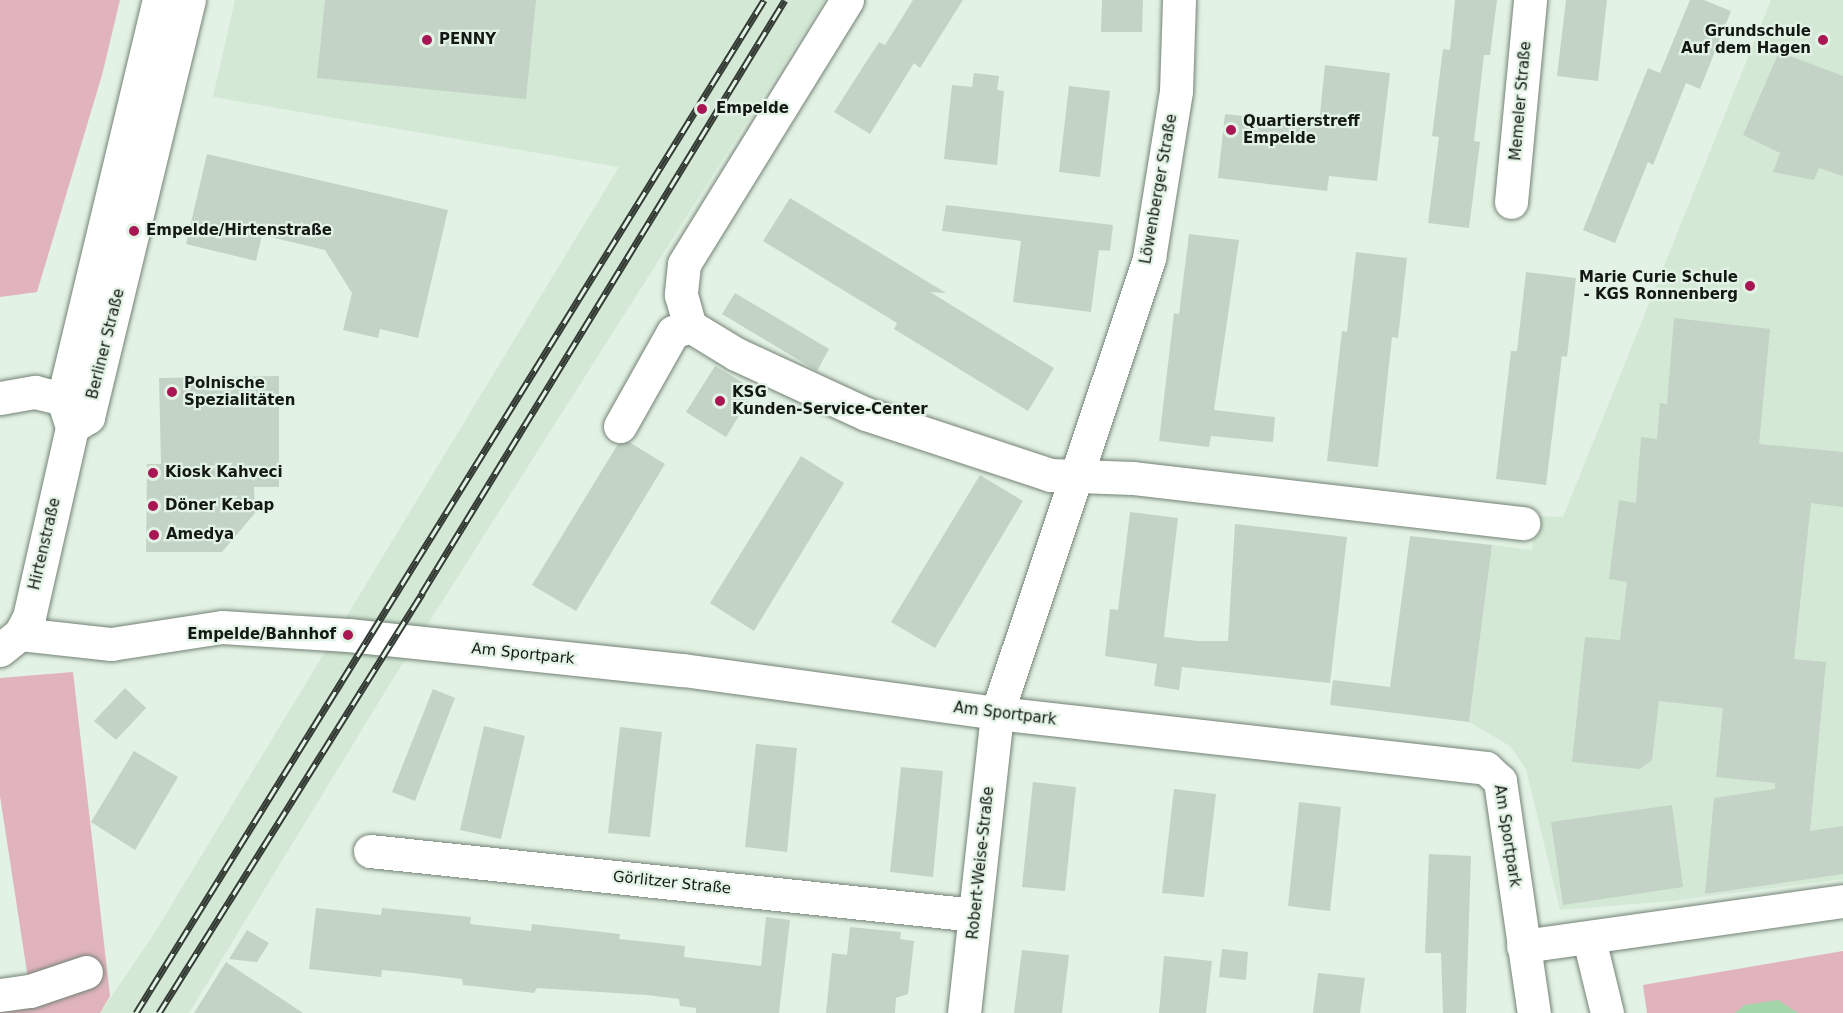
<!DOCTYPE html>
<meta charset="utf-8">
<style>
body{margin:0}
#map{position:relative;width:1843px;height:1013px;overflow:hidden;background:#e2f2e4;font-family:"DejaVu Sans",sans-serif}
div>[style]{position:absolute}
.built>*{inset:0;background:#d3e9d5}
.green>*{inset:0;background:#e0b3bd}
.water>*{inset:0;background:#a2d5a8}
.building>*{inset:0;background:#c3d3c5}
.roads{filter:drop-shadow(0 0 2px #748275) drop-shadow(0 0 2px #748275)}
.minor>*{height:33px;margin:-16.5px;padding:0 16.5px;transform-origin:16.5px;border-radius:16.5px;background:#fff}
.rail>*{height:7px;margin-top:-3.5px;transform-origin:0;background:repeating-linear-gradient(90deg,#e2f2e4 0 14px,#343b35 0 28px);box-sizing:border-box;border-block:2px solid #343b35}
.dots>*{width:16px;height:16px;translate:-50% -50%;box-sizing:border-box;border:3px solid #e2f2e4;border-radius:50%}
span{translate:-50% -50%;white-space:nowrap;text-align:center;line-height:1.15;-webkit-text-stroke:4.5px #e2f2e4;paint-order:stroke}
.poi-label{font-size:15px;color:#131814;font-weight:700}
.right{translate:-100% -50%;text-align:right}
.left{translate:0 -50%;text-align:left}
.street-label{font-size:15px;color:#131814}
</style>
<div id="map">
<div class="built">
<div style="clip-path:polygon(235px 0,824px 0,391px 682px,189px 1013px,100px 1013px,152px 937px,619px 167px,213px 97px)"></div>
<div style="clip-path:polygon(1771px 0,1843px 0,1843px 879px,1672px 901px,1560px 910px,1526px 769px,1510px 746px,1469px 722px,1492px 545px,1532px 550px,1535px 516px,1563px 517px)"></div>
</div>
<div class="green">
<div style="clip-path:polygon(0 0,120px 0,102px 75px,37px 292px,0 297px)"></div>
<div style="clip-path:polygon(73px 672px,110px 996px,100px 1013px,0 1013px,0 1003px,31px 998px,0 796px,0 678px)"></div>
<div style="clip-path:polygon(1843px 951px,1843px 1013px,1647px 1013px,1643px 985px)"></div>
</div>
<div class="water">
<div style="clip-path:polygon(1778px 1000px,1798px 1013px,1735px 1013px,1745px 1005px)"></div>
</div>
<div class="building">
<div style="clip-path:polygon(325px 0,536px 0,526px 99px,317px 78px)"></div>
<div style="clip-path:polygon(913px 0,963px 0,920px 68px,914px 63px,870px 134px,834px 112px,879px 42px,885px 45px)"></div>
<div style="clip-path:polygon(1102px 0,1143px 0,1142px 32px,1101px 32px)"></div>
<div style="clip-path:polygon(1455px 0,1497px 0,1490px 55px,1484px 55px,1474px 141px,1480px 142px,1469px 228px,1428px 223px,1439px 137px,1432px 136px,1443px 49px,1450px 50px)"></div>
<div style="clip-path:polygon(1566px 0,1607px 0,1598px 81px,1557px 76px)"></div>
<div style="clip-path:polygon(1690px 0,1704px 0,1731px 11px,1700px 89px,1686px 83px,1653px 165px,1648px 162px,1615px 243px,1583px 230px,1648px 68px,1660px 73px)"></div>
<div style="clip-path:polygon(1779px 52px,1843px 76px,1843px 176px,1819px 168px,1814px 180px,1773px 172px,1780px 153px,1743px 135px)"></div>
<div style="clip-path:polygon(1325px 65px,1390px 73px,1377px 181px,1329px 176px,1327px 191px,1218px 178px,1225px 114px,1319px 124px)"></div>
<div style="clip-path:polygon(974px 73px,999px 76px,997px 90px,1004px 91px,997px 165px,944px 159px,952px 85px,972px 87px)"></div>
<div style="clip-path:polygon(1069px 86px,1110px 91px,1100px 177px,1059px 172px)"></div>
<div style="clip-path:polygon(207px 154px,448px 210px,418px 338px,380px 329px,378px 338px,343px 330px,352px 293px,325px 250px,262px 235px,256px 261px,186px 244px)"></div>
<div style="clip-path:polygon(790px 198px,946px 293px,930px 292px,1054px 368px,1028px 411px,894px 329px,897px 323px,763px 241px)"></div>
<div style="clip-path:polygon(946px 205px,1113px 225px,1110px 251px,1099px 250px,1091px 312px,1013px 302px,1021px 241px,942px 231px)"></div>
<div style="clip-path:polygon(1189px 234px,1239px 240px,1214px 410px,1275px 417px,1273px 442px,1211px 436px,1209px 447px,1159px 441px,1174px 313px,1179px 314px)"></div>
<div style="clip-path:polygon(1356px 252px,1407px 258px,1398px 338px,1392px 337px,1378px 467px,1327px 461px,1342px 331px,1347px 332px)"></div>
<div style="clip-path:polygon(1526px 272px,1576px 278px,1567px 357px,1562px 356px,1546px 485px,1496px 479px,1511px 351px,1517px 351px)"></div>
<div style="clip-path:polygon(735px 293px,829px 349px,817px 371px,722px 314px)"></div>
<div style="clip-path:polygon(1674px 318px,1770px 329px,1759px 444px,1843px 452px,1843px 507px,1811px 503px,1794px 659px,1826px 662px,1810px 831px,1843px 826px,1843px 874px,1705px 894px,1714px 798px,1775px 789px,1775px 783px,1716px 777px,1723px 708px,1659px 701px,1652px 760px,1640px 769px,1572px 762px,1585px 637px,1620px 640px,1627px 582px,1609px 579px,1619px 500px,1636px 503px,1641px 437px,1657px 439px,1660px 403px,1667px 404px)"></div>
<div style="clip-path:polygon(715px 366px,755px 390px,726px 437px,686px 412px)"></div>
<div style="clip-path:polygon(279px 376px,279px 487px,254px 487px,255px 513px,222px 552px,146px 552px,147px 464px,161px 464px,159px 378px)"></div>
<div style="clip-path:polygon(629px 442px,665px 464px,576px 611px,532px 585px,618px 444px)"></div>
<div style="clip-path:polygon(801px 456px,844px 483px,754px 631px,710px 603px)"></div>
<div style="clip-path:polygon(980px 475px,1023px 501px,935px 648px,891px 622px)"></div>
<div style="clip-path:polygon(1130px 512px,1178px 518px,1164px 637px,1198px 641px,1228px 641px,1235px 524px,1347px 537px,1330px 683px,1182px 667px,1179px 690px,1154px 686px,1157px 664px,1105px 656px,1110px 609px,1118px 610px)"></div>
<div style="clip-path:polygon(1410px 536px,1492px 545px,1469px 722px,1330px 705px,1333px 680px,1390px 687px)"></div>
<div style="clip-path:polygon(125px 688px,146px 708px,116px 740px,94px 721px)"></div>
<div style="clip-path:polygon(433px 689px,455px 698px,415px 801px,392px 792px)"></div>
<div style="clip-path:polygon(484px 726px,525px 736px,501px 839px,460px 830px)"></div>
<div style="clip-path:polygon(620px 727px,662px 732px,650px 837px,608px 833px)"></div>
<div style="clip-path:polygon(756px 744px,797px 748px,787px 852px,745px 847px)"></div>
<div style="clip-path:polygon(134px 751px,178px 777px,135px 850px,91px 822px)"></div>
<div style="clip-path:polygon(901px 767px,943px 771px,933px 877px,890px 872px)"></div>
<div style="clip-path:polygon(1033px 782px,1076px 787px,1065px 891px,1022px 887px)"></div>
<div style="clip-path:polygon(1174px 789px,1216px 794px,1204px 897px,1162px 893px)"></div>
<div style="clip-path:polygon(1299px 802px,1341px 807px,1330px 911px,1288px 906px)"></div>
<div style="clip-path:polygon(1672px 805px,1683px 887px,1563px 905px,1551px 822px)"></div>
<div style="clip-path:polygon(1429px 854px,1471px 856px,1466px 1013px,1443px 1013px,1441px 953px,1425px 953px)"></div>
<div style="clip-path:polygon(316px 908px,381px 915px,382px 908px,471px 917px,470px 924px,531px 931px,532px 924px,620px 934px,619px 939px,685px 946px,684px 957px,761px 966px,766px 917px,790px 920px,779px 1013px,696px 1013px,696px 1008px,680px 1006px,679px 999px,647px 995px,537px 988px,534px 993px,463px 985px,462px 979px,413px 973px,382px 970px,381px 977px,309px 969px)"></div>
<div style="clip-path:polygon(850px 927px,901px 932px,900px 939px,914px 941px,908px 994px,896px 998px,895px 1013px,826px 1013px,832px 953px,847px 955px)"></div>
<div style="clip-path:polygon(247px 930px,269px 943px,257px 962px,229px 959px)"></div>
<div style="clip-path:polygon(1222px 949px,1248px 952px,1246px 980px,1219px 977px)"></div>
<div style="clip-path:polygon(1022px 950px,1069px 955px,1062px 1013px,1014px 1013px)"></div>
<div style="clip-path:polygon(1164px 956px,1212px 961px,1206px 1013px,1159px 1013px)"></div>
<div style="clip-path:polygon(226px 962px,238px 970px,303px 1013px,194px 1013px)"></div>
<div style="clip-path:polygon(1318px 973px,1365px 978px,1360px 1013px,1313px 1013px)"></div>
</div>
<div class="roads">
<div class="minor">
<div style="left:847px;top:0;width:310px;rotate:121.7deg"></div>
<div style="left:684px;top:264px;width:31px;rotate:96deg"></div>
<div style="left:681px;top:295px;width:32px;rotate:74deg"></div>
<div style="left:690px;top:326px;width:54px;rotate:31.3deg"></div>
<div style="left:736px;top:354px;width:143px;rotate:24.8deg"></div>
<div style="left:866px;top:414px;width:194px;rotate:18.3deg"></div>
<div style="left:1050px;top:475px;width:83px;rotate:2.1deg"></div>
<div style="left:1133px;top:478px;width:393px;rotate:6.6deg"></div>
<div style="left:1511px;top:202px;width:203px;rotate:-84.6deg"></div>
<div style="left:0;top:398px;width:36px;rotate:-10deg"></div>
<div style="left:35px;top:392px;width:29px;rotate:14deg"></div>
<div style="left:620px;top:426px;width:108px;rotate:-60.6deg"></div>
<div style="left:673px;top:332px;width:18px;rotate:-19deg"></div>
<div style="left:72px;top:427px;width:19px;rotate:-32deg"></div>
<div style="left:88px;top:417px;width:429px;rotate:-76.4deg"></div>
<div style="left:72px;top:427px;width:29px;rotate:-108deg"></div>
<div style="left:63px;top:399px;width:410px;rotate:-76.5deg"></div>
<div style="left:20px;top:634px;width:92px;rotate:6.3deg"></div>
<div style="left:111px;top:644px;width:112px;rotate:-8.7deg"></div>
<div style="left:222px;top:627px;width:126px;rotate:3.6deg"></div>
<div style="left:348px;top:635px;width:337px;rotate:6deg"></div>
<div style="left:683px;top:670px;width:317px;rotate:7.8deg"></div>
<div style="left:997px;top:713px;width:492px;rotate:6.4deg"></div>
<div style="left:1486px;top:768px;width:19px;rotate:43deg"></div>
<div style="left:1500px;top:781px;width:234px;rotate:81.7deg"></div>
<div style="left:0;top:650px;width:26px;rotate:-39deg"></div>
<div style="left:20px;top:634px;width:19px;rotate:-62deg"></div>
<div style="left:29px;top:617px;width:195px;rotate:-77.2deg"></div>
<div style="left:370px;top:851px;width:608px;rotate:6.04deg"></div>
<div style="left:1589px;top:939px;width:76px;rotate:76.3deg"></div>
<div style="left:1523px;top:946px;width:323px;rotate:-8deg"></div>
<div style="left:0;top:995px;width:30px;rotate:-8deg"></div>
<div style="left:30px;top:991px;width:59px;rotate:-18.7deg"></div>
<div style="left:964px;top:1013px;width:302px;rotate:-83.7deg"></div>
<div style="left:997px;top:713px;width:480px;rotate:-71.5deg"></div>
<div style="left:1149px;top:258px;width:169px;rotate:-80.8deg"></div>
<div style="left:1176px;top:91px;width:91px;rotate:-88.1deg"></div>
</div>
</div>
<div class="rail">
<div style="left:136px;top:1013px;width:1192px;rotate:-58.2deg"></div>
<div style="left:159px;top:1013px;width:496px;rotate:-57.9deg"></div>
<div style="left:422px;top:593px;width:695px;rotate:-58.53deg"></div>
</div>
<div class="dots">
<div style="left:427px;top:40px;background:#a81754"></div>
<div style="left:1823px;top:40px;background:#a81754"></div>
<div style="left:702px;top:109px;background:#a81754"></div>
<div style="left:1231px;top:130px;background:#a81754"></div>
<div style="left:134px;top:231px;background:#a81754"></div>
<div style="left:1750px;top:286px;background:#a81754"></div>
<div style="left:172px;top:392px;background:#a81754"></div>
<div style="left:720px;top:401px;background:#a81754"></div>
<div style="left:153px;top:473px;background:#a81754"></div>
<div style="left:153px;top:506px;background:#a81754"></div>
<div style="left:154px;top:535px;background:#a81754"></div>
<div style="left:348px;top:635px;background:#a81754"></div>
</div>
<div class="poi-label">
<span class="right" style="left:1811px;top:40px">Grundschule<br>Auf dem Hagen</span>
<span class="left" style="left:439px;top:40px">PENNY</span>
<span class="left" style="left:716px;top:109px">Empelde</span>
<span class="left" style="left:1243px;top:130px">Quartierstreff<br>Empelde</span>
<span class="left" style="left:146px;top:231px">Empelde/Hirtenstraße</span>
<span class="right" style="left:1738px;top:286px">Marie Curie Schule<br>- KGS Ronnenberg</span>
<span class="left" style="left:184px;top:392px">Polnische<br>Spezialitäten</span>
<span class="left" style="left:732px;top:401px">KSG<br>Kunden-Service-Center</span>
<span class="left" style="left:165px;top:473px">Kiosk Kahveci</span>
<span class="left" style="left:165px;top:506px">Döner Kebap</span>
<span class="left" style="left:166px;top:535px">Amedya</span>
<span class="right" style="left:336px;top:635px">Empelde/Bahnhof</span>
</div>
<div class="street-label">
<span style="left:1521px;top:101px;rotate:-85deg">Memeler Straße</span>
<span style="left:1159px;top:189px;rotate:-80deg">Löwenberger Straße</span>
<span style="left:106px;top:344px;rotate:-76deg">Berliner Straße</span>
<span style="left:45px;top:544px;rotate:-77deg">Hirtenstraße</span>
<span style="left:523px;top:654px;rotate:6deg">Am Sportpark</span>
<span style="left:1005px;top:714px;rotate:7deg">Am Sportpark</span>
<span style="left:1507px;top:836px;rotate:81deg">Am Sportpark</span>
<span style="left:981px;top:863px;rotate:-84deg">Robert-Weise-Straße</span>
<span style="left:672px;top:883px;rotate:6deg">Görlitzer Straße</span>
</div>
</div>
